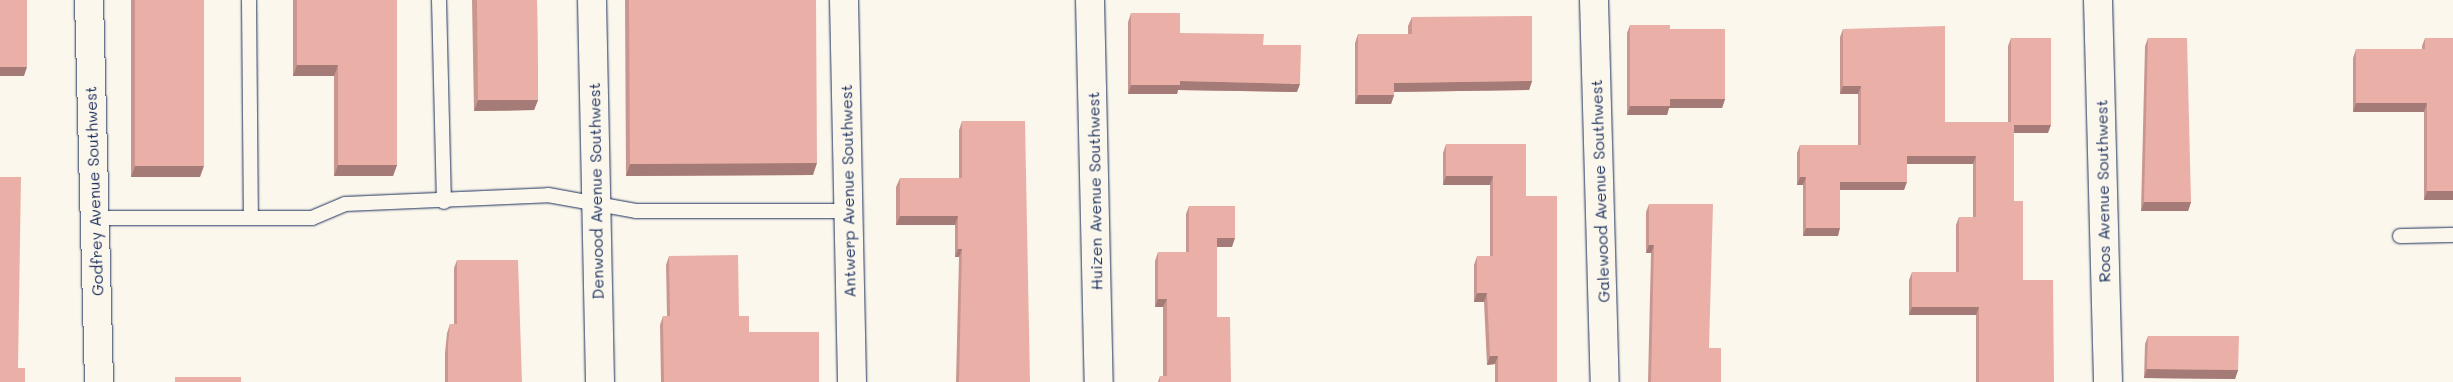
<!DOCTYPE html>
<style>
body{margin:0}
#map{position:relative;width:2453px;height:382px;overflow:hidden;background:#fbf7ec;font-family:Mali,sans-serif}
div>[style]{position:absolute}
.roads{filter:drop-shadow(0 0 1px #1b2f5e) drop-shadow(0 0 1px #1b2f5e)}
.service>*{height:14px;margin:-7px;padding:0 7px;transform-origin:7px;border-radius:7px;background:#fbf7ec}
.minor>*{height:28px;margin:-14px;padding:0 14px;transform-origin:14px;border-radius:14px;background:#fbf7ec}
.wall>*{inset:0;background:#c99790}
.shaded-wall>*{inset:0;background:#a47b76}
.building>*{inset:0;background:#eab0a8}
span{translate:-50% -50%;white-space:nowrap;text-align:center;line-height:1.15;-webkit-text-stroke:4px #fbf7ec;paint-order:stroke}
.street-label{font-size:16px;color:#1b2f5e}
</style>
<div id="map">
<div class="roads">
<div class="service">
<div style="left:249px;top:0;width:218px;rotate:89.5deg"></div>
<div style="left:439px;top:0;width:202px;rotate:88.6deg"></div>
<div style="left:95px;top:218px;width:217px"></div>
<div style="left:312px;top:218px;width:36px;rotate:-23deg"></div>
<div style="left:345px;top:204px;width:203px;rotate:-2.5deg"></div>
<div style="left:548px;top:195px;width:89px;rotate:10.3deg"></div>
<div style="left:636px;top:211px;width:212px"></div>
<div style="left:2400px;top:236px;width:53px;rotate:-1.1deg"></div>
</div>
<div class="minor">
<div style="left:89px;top:0;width:382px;rotate:88.5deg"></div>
<div style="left:592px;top:0;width:382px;rotate:88.8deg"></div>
<div style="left:844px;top:0;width:382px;rotate:88.8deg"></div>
<div style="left:1090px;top:0;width:382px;rotate:88.7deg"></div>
<div style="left:1594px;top:0;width:382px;rotate:88.4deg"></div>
<div style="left:2098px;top:0;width:382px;rotate:88.5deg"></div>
</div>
</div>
<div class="wall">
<div style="clip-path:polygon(131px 0,204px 0,200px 177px,131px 177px)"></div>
<div style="clip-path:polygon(293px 0,397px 0,397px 165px,393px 176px,334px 176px,334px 76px,293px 76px)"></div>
<div style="clip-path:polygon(472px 0,537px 0,538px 100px,534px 110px,474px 111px)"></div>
<div style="clip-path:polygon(625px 0,816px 0,813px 175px,626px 176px)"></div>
<div style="clip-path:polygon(1131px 13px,1180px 33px,1263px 45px,1297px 92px,1178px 90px,1177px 94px,1128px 94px,1128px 22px)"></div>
<div style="clip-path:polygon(1412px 17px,1532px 81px,1529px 90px,1394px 92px,1394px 95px,1391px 104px,1355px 104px,1355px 43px,1358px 34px,1408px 34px,1408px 26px)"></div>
<div style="clip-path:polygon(1630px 25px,1670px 29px,1725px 99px,1722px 108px,1669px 108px,1667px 115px,1627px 115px,1627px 33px)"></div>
<div style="clip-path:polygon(1843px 29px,1945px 122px,2008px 122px,2008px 46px,2011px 38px,2048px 133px,2014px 133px,2014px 201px,2023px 280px,2054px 382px,1976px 382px,1976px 315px,1909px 315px,1909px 280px,1912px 272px,1956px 272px,1956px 225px,1959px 217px,1973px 217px,1973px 164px,1907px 164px,1904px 190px,1840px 190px,1838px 236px,1803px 236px,1803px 185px,1797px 185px,1797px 153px,1800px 145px,1858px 145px,1858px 94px,1840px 94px,1840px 37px)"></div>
<div style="clip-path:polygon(2148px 38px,2191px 202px,2188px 211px,2141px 211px,2145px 46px)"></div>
<div style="clip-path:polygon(2425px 38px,2453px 200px,2424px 200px,2424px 112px,2353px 112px,2353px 58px,2356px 49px,2422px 49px,2422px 46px)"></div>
<div style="clip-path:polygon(962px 121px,1030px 382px,956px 382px,959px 257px,955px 257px,955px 225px,896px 225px,896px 187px,900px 178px,959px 178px,959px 130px)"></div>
<div style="clip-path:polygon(1446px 144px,1526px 196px,1557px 382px,1495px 382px,1495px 364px,1487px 365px,1484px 302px,1474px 302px,1474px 265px,1477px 256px,1490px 256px,1490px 185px,1443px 185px,1443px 153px)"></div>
<div style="clip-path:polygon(1649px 204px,1709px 348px,1721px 382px,1648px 382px,1651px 253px,1646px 253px,1646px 212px)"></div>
<div style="clip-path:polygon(1189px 206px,1232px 247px,1217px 247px,1217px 317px,1231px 382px,1158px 382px,1160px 376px,1163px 376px,1163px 307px,1155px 307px,1155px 261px,1158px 252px,1186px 252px,1186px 214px)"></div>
<div style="clip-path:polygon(669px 256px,739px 316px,749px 332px,819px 382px,661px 382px,660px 325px,663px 316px,667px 316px,666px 265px)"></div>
<div style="clip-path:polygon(457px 260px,522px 382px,445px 382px,445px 353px,447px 333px,450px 324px,454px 324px,454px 268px)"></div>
<div style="clip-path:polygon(2148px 336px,2238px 370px,2235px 379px,2144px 378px,2145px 344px)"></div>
</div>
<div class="shaded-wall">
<div style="clip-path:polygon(297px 65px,338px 65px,334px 76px,293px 76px)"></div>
<div style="clip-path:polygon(0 67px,27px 67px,24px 76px,0 76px)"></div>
<div style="clip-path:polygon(1180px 81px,1300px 84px,1297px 92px,1178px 90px,1177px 94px,1128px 94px,1131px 85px)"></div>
<div style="clip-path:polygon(1532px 81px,1529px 90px,1391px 92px,1394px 83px)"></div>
<div style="clip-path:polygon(1843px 86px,1861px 86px,1858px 94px,1840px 94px)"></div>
<div style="clip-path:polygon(1358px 95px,1394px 95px,1391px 104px,1355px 104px)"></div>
<div style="clip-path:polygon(1670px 99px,1725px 99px,1722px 108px,1669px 108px,1667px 115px,1627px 115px,1630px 106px)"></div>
<div style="clip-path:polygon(478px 100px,538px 100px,534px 110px,474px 111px)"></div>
<div style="clip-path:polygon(2356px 103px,2427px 103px,2424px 112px,2353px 112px)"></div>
<div style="clip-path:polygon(2014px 125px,2051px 125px,2048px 133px,2011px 133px)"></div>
<div style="clip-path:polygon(1907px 156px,1976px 156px,1973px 164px,1904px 164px)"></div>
<div style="clip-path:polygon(817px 163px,813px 175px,626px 176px,630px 164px)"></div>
<div style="clip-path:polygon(338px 165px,397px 165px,393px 176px,334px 176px)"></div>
<div style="clip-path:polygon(135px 166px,204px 166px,200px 177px,131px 177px)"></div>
<div style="clip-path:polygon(1446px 176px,1493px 176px,1490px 185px,1443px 185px)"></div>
<div style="clip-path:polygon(1800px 177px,1806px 177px,1803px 185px,1797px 185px)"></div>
<div style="clip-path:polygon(1840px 182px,1907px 182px,1904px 190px,1838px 190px)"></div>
<div style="clip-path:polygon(2427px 191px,2453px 191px,2453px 200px,2424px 200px)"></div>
<div style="clip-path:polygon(2144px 202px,2191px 202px,2188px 211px,2141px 211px)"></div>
<div style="clip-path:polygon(900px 216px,958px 216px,955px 225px,896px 225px)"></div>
<div style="clip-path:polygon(1806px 228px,1840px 228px,1838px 236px,1803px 236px)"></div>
<div style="clip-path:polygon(1217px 238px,1235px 238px,1232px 247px,1213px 247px)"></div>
<div style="clip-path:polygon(1649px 245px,1654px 245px,1651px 253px,1646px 253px)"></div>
<div style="clip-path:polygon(958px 249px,962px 249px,959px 257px,955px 257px)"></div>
<div style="clip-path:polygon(1477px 293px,1487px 293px,1484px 302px,1474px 302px)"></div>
<div style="clip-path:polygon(1158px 299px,1167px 299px,1163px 307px,1155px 307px)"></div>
<div style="clip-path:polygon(1912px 307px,1979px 307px,1976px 315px,1909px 315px)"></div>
<div style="clip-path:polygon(1490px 356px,1498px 356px,1495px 364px,1487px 365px)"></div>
<div style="clip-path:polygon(2147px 369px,2238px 370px,2235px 379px,2144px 378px)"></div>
</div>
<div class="building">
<div style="clip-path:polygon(0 0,27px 0,27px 67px,0 67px)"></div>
<div style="clip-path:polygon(135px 0,204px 0,204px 166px,135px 166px)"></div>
<div style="clip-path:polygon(297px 0,397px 0,397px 165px,338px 165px,338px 65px,297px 65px)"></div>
<div style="clip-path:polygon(477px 0,537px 0,538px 100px,478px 100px)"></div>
<div style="clip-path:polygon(629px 0,816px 0,817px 163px,630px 164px)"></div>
<div style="clip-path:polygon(1131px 13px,1180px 13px,1180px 33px,1264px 34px,1263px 45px,1301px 45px,1300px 84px,1180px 81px,1180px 85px,1131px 85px)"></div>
<div style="clip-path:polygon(1532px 16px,1532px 81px,1394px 83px,1394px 95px,1358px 95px,1358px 34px,1412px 34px,1412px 17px)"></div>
<div style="clip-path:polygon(1630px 25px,1670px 25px,1670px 29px,1725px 29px,1725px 99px,1670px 99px,1670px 106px,1630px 106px)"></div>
<div style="clip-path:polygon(1945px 26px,1945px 122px,2011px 122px,2011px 38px,2051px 38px,2051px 125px,2014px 125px,2014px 201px,2023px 201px,2023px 280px,2053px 280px,2054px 382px,1979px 382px,1979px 307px,1912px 307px,1912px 272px,1959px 272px,1959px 217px,1976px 217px,1976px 156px,1907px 156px,1907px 182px,1840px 182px,1840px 228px,1806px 228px,1806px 177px,1800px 177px,1800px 145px,1861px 145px,1861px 86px,1843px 86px,1843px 29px)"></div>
<div style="clip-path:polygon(2148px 38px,2187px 38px,2191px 202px,2144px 202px)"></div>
<div style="clip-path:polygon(2425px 38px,2453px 38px,2453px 191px,2427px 191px,2427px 103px,2356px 103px,2356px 49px,2425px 49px)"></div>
<div style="clip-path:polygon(962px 121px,1025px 121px,1030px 382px,959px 382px,962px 249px,958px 249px,958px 216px,900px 216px,900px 178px,962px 178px)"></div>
<div style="clip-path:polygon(1446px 144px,1526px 144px,1526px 196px,1557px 196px,1557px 382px,1498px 382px,1498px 356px,1490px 356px,1487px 293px,1477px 293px,1477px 256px,1493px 256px,1493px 176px,1446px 176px)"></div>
<div style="clip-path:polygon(0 177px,21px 177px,18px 368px,25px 368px,25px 382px,0 382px)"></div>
<div style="clip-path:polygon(1649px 204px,1713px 204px,1709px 348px,1721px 348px,1721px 382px,1651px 382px,1654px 245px,1649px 245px)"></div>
<div style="clip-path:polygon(1189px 206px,1235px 206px,1235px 238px,1217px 238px,1217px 317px,1230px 317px,1231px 382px,1160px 382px,1160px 376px,1167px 376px,1167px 299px,1158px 299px,1158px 252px,1189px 252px)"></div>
<div style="clip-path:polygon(738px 255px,739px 316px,749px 316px,749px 332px,819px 332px,819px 382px,664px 382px,663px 316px,670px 316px,669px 256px)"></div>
<div style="clip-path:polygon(457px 260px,518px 260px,522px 382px,448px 382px,448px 345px,450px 324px,457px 324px)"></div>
<div style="clip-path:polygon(2148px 336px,2239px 336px,2238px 370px,2147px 369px)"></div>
<div style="clip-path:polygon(175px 377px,241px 377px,241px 382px,175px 382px)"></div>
</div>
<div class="street-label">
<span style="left:94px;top:191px;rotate:-92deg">Godfrey Avenue Southwest</span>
<span style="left:596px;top:191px;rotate:-91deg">Denwood Avenue Southwest</span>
<span style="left:848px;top:191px;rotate:-91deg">Antwerp Avenue Southwest</span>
<span style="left:1095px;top:191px;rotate:-91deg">Huizen Avenue Southwest</span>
<span style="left:1600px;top:191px;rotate:-92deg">Galewood Avenue Southwest</span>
<span style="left:2103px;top:191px;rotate:-91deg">Roos Avenue Southwest</span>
</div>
</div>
